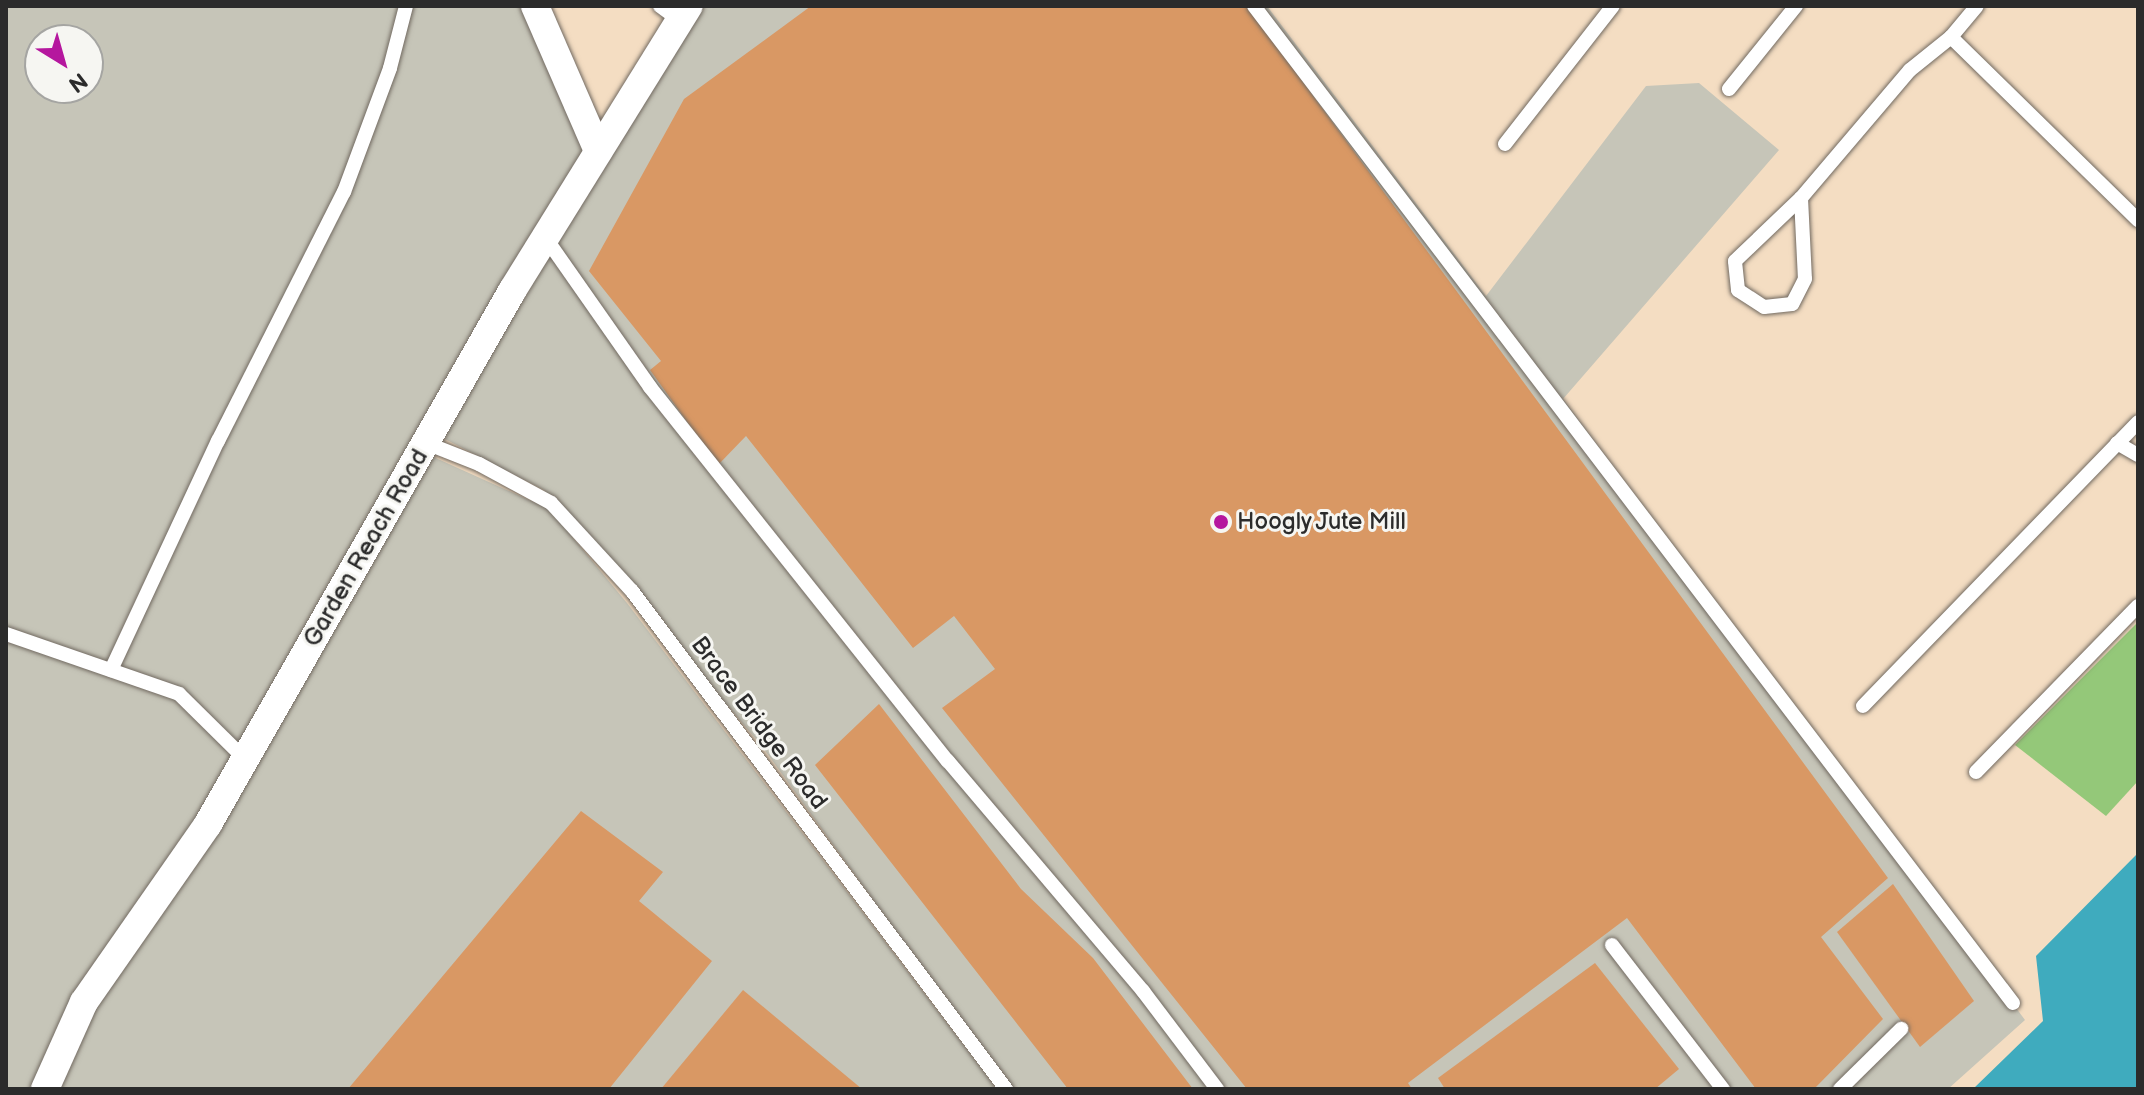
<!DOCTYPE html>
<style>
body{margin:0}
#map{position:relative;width:2144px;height:1095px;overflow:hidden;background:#f4ddc2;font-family:"Balsamiq Sans",sans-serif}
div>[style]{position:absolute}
.industrial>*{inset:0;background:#c6c5b8}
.green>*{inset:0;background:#94c879}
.water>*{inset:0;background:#3fabbe}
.building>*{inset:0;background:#d99864}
.roads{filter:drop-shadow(0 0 2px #716960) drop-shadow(0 0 2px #716960)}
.service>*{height:14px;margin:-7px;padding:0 7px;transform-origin:7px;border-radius:7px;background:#fff}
.minor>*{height:28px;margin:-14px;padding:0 14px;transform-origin:14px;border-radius:14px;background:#fff}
.dots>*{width:22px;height:22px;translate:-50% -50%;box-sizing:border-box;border:4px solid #f6f6f2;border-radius:50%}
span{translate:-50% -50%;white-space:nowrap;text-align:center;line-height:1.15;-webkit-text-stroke:6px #f6f6f2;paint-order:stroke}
.poi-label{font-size:24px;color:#2b2b2b}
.left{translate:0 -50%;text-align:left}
.street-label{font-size:24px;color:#2b2b2b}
.frame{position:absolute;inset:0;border:8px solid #2b2b2b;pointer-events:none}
.north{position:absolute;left:24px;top:24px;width:80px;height:80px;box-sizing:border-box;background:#f6f6f2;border:2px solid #a5a5a2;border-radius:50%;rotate:143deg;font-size:22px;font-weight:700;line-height:32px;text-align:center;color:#2b2b2b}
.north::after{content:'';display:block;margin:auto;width:28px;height:36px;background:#b5179e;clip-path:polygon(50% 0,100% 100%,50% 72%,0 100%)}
</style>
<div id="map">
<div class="industrial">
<div style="clip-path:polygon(evenodd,6px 6px,524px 6px,588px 154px,246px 743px,33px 1089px,6px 1089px,6px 6px,40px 40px,88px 40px,88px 88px,40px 88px,40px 40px)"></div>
<div style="clip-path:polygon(704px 6px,1267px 6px,1486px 296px,1646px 86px,1699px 83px,1779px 150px,1563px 399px,2025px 1020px,1948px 1089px,1010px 1089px,761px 745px,544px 490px,443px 438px,558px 240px)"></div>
<div style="clip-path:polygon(429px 455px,549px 509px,627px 603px,997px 1089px,57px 1089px,95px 1010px)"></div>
</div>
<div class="green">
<div style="clip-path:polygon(2138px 622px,2138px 781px,2106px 816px,2015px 745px)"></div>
</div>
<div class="water">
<div style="clip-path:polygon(2138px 853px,2138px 1089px,1973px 1089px,2043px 1021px,2036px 956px)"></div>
</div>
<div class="building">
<div style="clip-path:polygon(811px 6px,1247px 6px,1888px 878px,1821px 937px,1883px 1019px,1814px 1089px,1756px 1089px,1627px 918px,1408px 1083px,1412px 1089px,1247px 1089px,942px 708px,995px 669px,954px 616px,913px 648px,746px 436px,718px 465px,650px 370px,661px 361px,589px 271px,684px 99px)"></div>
<div style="clip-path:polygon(879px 704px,1021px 889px,1093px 958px,1193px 1089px,1068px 1089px,815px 765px)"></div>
<div style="clip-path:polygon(581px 811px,663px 872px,639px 901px,712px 961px,609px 1089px,348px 1089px)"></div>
<div style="clip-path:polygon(1893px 884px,1974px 1001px,1920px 1047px,1837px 932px)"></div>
<div style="clip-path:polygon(1595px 963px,1679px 1069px,1655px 1089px,1445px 1089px,1438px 1078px)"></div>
<div style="clip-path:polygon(743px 990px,862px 1089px,661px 1089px)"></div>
</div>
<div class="roads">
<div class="service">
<div style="left:660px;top:6px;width:24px;rotate:36deg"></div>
<div style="left:1254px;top:6px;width:1253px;rotate:52.72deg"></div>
<div style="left:1951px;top:37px;width:262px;rotate:44.4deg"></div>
<div style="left:1729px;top:89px;width:107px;rotate:-51.1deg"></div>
<div style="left:1505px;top:144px;width:175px;rotate:-52deg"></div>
<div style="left:1801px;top:198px;width:81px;rotate:87.2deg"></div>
<div style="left:1805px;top:279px;width:28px;rotate:117deg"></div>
<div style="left:1792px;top:304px;width:28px;rotate:174deg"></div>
<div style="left:1764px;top:307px;width:31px;rotate:-147deg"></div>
<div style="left:1738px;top:290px;width:29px;rotate:-96deg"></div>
<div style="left:1735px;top:261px;width:91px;rotate:-43.7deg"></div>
<div style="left:1801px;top:198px;width:168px;rotate:-49.6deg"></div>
<div style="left:1910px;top:70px;width:53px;rotate:-38.8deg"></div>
<div style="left:1951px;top:37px;width:40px;rotate:-50deg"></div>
<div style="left:545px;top:237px;width:183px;rotate:55deg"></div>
<div style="left:650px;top:387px;width:478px;rotate:51.5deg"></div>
<div style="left:948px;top:761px;width:302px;rotate:49.7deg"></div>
<div style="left:1143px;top:991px;width:123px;rotate:52.9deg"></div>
<div style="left:426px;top:443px;width:57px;rotate:21.6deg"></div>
<div style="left:479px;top:464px;width:82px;rotate:28.4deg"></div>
<div style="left:551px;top:503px;width:120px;rotate:47.4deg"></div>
<div style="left:632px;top:591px;width:623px;rotate:53.09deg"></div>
<div style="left:2117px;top:443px;width:24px;rotate:30deg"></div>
<div style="left:6px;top:634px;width:183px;rotate:19.1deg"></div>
<div style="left:179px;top:694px;width:93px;rotate:44.6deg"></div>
<div style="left:111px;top:670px;width:253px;rotate:-65deg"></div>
<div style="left:218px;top:441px;width:279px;rotate:-63.2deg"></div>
<div style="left:344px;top:192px;width:132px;rotate:-69.6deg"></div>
<div style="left:390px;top:68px;width:64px;rotate:-75.5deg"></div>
<div style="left:1863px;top:706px;width:395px;rotate:-45.9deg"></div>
<div style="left:1976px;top:772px;width:232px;rotate:-45.7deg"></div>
<div style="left:1612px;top:945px;width:182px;rotate:52.4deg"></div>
<div style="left:1840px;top:1089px;width:86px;rotate:-44.5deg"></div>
</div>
<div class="minor">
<div style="left:535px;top:6px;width:158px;rotate:66.5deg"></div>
<div style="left:45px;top:1089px;width:95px;rotate:-65.9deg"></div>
<div style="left:84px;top:1002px;width:217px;rotate:-55.1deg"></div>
<div style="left:208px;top:824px;width:614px;rotate:-60.3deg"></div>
<div style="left:512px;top:291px;width:335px;rotate:-58.2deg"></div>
</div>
</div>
<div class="dots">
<div style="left:1221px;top:522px;background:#b5179e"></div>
</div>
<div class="poi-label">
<span class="left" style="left:1237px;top:522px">Hoogly Jute Mill</span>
</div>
<div class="street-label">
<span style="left:366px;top:548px;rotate:-60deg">Garden Reach Road</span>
<span style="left:759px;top:723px;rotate:53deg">Brace Bridge Road</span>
</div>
<div class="frame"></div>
<div class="north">N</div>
</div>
